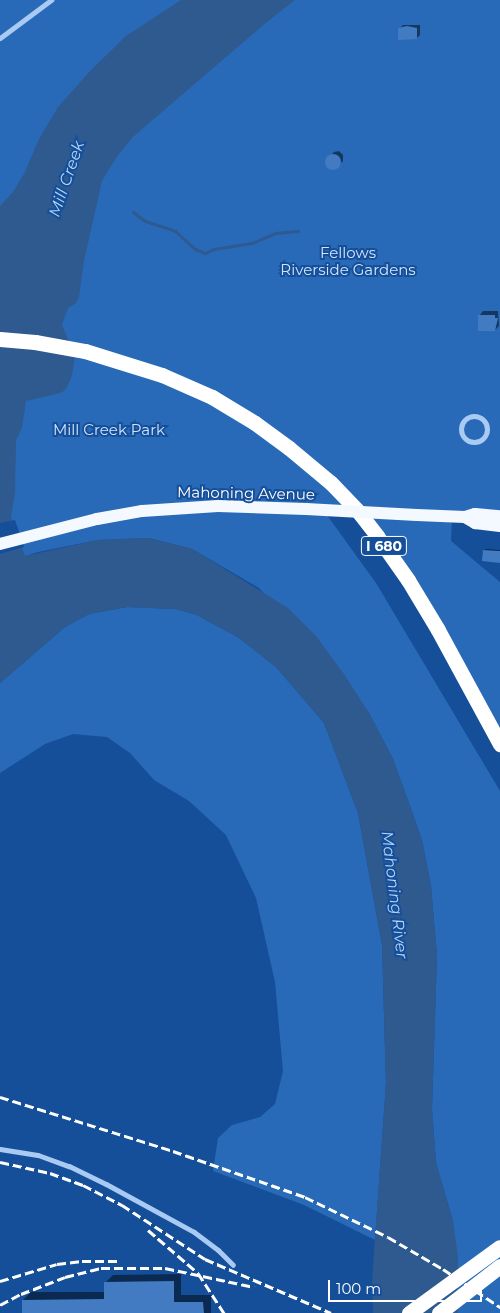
<!DOCTYPE html>
<style>
body{margin:0}
#map{position:relative;width:500px;height:1313px;overflow:hidden;background:#154f9a;font-family:Montserrat,sans-serif}
div>[style]{position:absolute}
.green>*{inset:0;background:#286ab7}
.water>*{inset:0;background:#2f5a90}
.pier>*{inset:0;background:#154f9a}
.shadow>*{inset:0;background:#0007}
.stream>*{height:3px;margin:-1.5px;padding:0 1.5px;transform-origin:1.5px;border-radius:1.5px;background:#2f5a90}
.building>*{inset:0;background:#427bc2}
.round{border-radius:50%}
.minor>*{height:5px;margin:-2.5px;padding:0 2.5px;transform-origin:2.5px;border-radius:2.5px;background:#a9caf3}
.minor>.ring{margin:-2.5px;padding:0;box-sizing:content-box;background:none;border:5px solid #a9caf3;border-radius:50%}
.primary>*{height:12px;margin:-6px;padding:0 6px;transform-origin:6px;border-radius:6px;background:#f4f8ff}
.motorway>*{height:15px;margin:-7.5px;padding:0 7.5px;transform-origin:7.5px;border-radius:7.5px;background:#fff}
.rail>*{height:3px;margin-top:-1.5px;transform-origin:0;background:repeating-linear-gradient(90deg,#fff 0 9px,transparent 0 13px)}
.primary-bridge>*{height:12px;margin:-6px;padding:0 6px;transform-origin:6px;border-radius:6px;background:#f4f8ff}
.motorway-bridge>*{height:15px;margin:-7.5px;padding:0 7.5px;transform-origin:7.5px;border-radius:7.5px;background:#fff}
span{translate:-50% -50%;white-space:nowrap;text-align:center;line-height:1.15;-webkit-text-stroke:4px #154f9a;paint-order:stroke}
.shield-label span{padding:1px 4px;background:#154f9a;border:1px solid;border-radius:4px;-webkit-text-stroke-width:0}
.shield-label{font-size:14px;color:#fff;font-weight:700}
.park-label{font-size:15px;color:#d0e5fd}
.street-label{font-size:15px;color:#fff}
.water-label{font-size:16px;color:#b5d5f9;font-style:italic}
.scale{position:absolute;left:328px;top:1280px;width:154px;height:22px;box-sizing:border-box;border:2px solid #fff;border-top:0;padding-left:6px;font-size:15px;line-height:18px;white-space:nowrap;color:#fff;-webkit-text-stroke:4px #154f9a;paint-order:stroke}
</style>
<div id="map">
<div class="green">
<div style="clip-path:polygon(0 0,500px 0,500px 516px,452px 516px,451px 541px,500px 582px,500px 744px,359px 512px,324px 511px,376px 583px,500px 791px,500px 1313px,458px 1313px,453px 1221px,436px 1163px,432px 1109px,437px 956px,431px 886px,422px 840px,410px 806px,393px 759px,369px 713px,259px 588px,192px 549px,149px 538px,98px 540px,38px 552px,0 564px)"></div>
<div style="clip-path:polygon(127px 607px,176px 609px,197px 615px,239px 638px,276px 667px,324px 723px,358px 813px,382px 945px,386px 1083px,375px 1240px,304px 1205px,213px 1171px,218px 1138px,232px 1125px,260px 1117px,275px 1104px,283px 1071px,275px 982px,256px 898px,226px 835px,189px 801px,154px 780px,130px 753px,107px 737px,73px 734px,45px 744px,0 773px,0 683px,65px 627px,89px 614px)"></div>
</div>
<div class="water">
<div style="clip-path:polygon(181px 0,295px 0,262px 26px,133px 137px,116px 158px,102px 181px,84px 261px,79px 297px,76px 303px,68px 308px,62px 325px,75px 355px,72px 376px,66px 389px,61px 393px,26px 401px,22px 428px,16px 440px,15px 493px,11px 517px,25px 556px,98px 540px,149px 538px,192px 549px,288px 608px,316px 636px,344px 674px,369px 713px,393px 759px,410px 806px,422px 840px,431px 886px,437px 956px,432px 1109px,436px 1163px,453px 1221px,458px 1257px,458px 1313px,373px 1313px,372px 1281px,386px 1083px,382px 945px,358px 813px,324px 723px,276px 667px,239px 638px,197px 615px,176px 609px,127px 607px,89px 614px,65px 627px,0 683px,0 206px,13px 192px,24px 174px,39px 139px,58px 107px,91px 70px,126px 36px)"></div>
</div>
<div class="pier">
<div style="clip-path:polygon(15px 520px,24px 547px,0 554px,0 523px)"></div>
</div>
<div class="shadow">
<div style="clip-path:polygon(403px 25px,420px 25px,420px 35px,417px 38px,399px 29px)"></div>
<div style="clip-path:polygon(339px 151px,343px 155px,343px 161px,335px 169px,330px 168px,326px 165px,326px 160px,334px 152px)"></div>
<div style="clip-path:polygon(483px 311px,498px 311px,499px 326px,495px 330px,480px 315px)"></div>
<div style="clip-path:polygon(486px 549px,500px 550px,500px 562px,484px 550px)"></div>
<div style="clip-path:polygon(181px 1274px,181px 1295px,211px 1295px,211px 1313px,23px 1313px,23px 1300px,31px 1292px,105px 1292px,105px 1283px,113px 1275px)"></div>
</div>
<div class="stream">
<div style="left:133px;top:212px;width:15px;rotate:37deg"></div>
<div style="left:145px;top:221px;width:32px;rotate:18deg"></div>
<div style="left:175px;top:231px;width:27px;rotate:42deg"></div>
<div style="left:195px;top:249px;width:11px;rotate:22deg"></div>
<div style="left:205px;top:253px;width:10px;rotate:-24deg"></div>
<div style="left:214px;top:249px;width:38px;rotate:-9deg"></div>
<div style="left:252px;top:243px;width:25px;rotate:-23deg"></div>
<div style="left:275px;top:233px;width:23px;rotate:-5deg"></div>
</div>
<div class="building">
<div style="clip-path:polygon(407px 26px,417px 28px,417px 39px,398px 40px,398px 28px)"></div>
<div class="round" style="left:325px;top:154px;width:16px;height:16px"></div>
<div style="clip-path:polygon(478px 315px,495px 315px,495px 318px,498px 318px,495px 331px,478px 331px)"></div>
<div style="clip-path:polygon(483px 550px,500px 551px,500px 563px,482px 561px)"></div>
<div style="clip-path:polygon(174px 1281px,174px 1302px,203px 1302px,204px 1313px,22px 1313px,22px 1300px,104px 1299px,104px 1282px)"></div>
</div>
<div class="minor">
<div style="left:0;top:38px;width:64px;rotate:-36.7deg"></div>
<div class="ring" style="left:461px;top:416px;width:21px;height:21px"></div>
<div style="left:0;top:1149px;width:38px;rotate:9deg"></div>
<div style="left:38px;top:1155px;width:33px;rotate:20deg"></div>
<div style="left:69px;top:1166px;width:41px;rotate:25.9deg"></div>
<div style="left:106px;top:1184px;width:100px;rotate:28.6deg"></div>
<div style="left:194px;top:1232px;width:30px;rotate:37deg"></div>
<div style="left:218px;top:1250px;width:21px;rotate:45deg"></div>
</div>
<div class="primary">
<div style="left:417px;top:515px;width:48px;rotate:2.4deg"></div>
<div style="left:465px;top:517px;width:10px;rotate:-17deg"></div>
<div style="left:475px;top:514px;width:25px;rotate:5deg"></div>
<div style="left:465px;top:517px;width:12px;rotate:31deg"></div>
<div style="left:475px;top:523px;width:25px;rotate:7deg"></div>
<div style="left:0;top:544px;width:100px;rotate:-14.5deg"></div>
<div style="left:97px;top:519px;width:46px;rotate:-10.1deg"></div>
<div style="left:142px;top:511px;width:76px;rotate:-3.8deg"></div>
<div style="left:218px;top:506px;width:88px;rotate:2deg"></div>
</div>
<div class="motorway">
<div style="left:0;top:339px;width:35px;rotate:5deg"></div>
<div style="left:35px;top:342px;width:51px;rotate:10.2deg"></div>
<div style="left:85px;top:351px;width:81px;rotate:17.3deg"></div>
<div style="left:162px;top:375px;width:55px;rotate:23.7deg"></div>
<div style="left:212px;top:397px;width:50px;rotate:31.2deg"></div>
<div style="left:255px;top:423px;width:42px;rotate:36.3deg"></div>
<div style="left:289px;top:448px;width:55px;rotate:39.8deg"></div>
<div style="left:331px;top:483px;width:37px;rotate:46deg"></div>
<div style="left:357px;top:510px;width:33px;rotate:52deg"></div>
<div style="left:377px;top:536px;width:54px;rotate:54.8deg"></div>
<div style="left:408px;top:580px;width:58px;rotate:59deg"></div>
<div style="left:438px;top:630px;width:130px;rotate:61.5deg"></div>
</div>
<div class="rail">
<div style="left:0;top:1097px;width:181px;rotate:17.3deg"></div>
<div style="left:173px;top:1151px;width:140px;rotate:19.2deg"></div>
<div style="left:305px;top:1197px;width:92px;rotate:25.7deg"></div>
<div style="left:388px;top:1237px;width:64px;rotate:30.2deg"></div>
<div style="left:443px;top:1269px;width:69px;rotate:33.7deg"></div>
<div style="left:0;top:1162px;width:51px;rotate:12.4deg"></div>
<div style="left:50px;top:1173px;width:35px;rotate:20deg"></div>
<div style="left:83px;top:1185px;width:44px;rotate:27.1deg"></div>
<div style="left:122px;top:1205px;width:99px;rotate:33deg"></div>
<div style="left:205px;top:1259px;width:137px;rotate:23.2deg"></div>
<div style="left:148px;top:1230px;width:66px;rotate:40.7deg"></div>
<div style="left:198px;top:1273px;width:48px;rotate:57deg"></div>
<div style="left:0;top:1281px;width:59px;rotate:-16.6deg"></div>
<div style="left:57px;top:1264px;width:25px;rotate:-7deg"></div>
<div style="left:82px;top:1261px;width:38px"></div>
<div style="left:0;top:1305px;width:24px;rotate:-28deg"></div>
<div style="left:21px;top:1294px;width:47px;rotate:-21.1deg"></div>
<div style="left:65px;top:1277px;width:37px;rotate:-14deg"></div>
<div style="left:101px;top:1268px;width:64px"></div>
<div style="left:165px;top:1268px;width:91px;rotate:12.1deg"></div>
</div>
<div class="primary-bridge">
<div style="left:306px;top:509px;width:111px;rotate:3.1deg"></div>
</div>
<div class="motorway-bridge">
<div style="left:409px;top:1313px;width:112px;rotate:-36deg"></div>
<div style="left:439px;top:1313px;width:77px;rotate:-37.6deg"></div>
</div>
<div class="shield-label">
<span style="left:384px;top:546px">I 680</span>
</div>
<div class="park-label">
<span style="left:348px;top:261px">Fellows<br>Riverside Gardens</span>
<span style="left:109px;top:430px">Mill Creek Park</span>
</div>
<div class="street-label">
<span style="left:246px;top:493px;rotate:1deg">Mahoning Avenue</span>
</div>
<div class="water-label">
<span style="left:67px;top:179px;rotate:-71deg">Mill Creek</span>
<span style="left:394px;top:895px;rotate:83deg">Mahoning River</span>
</div>
<div class="scale">100 m</div>
</div>
